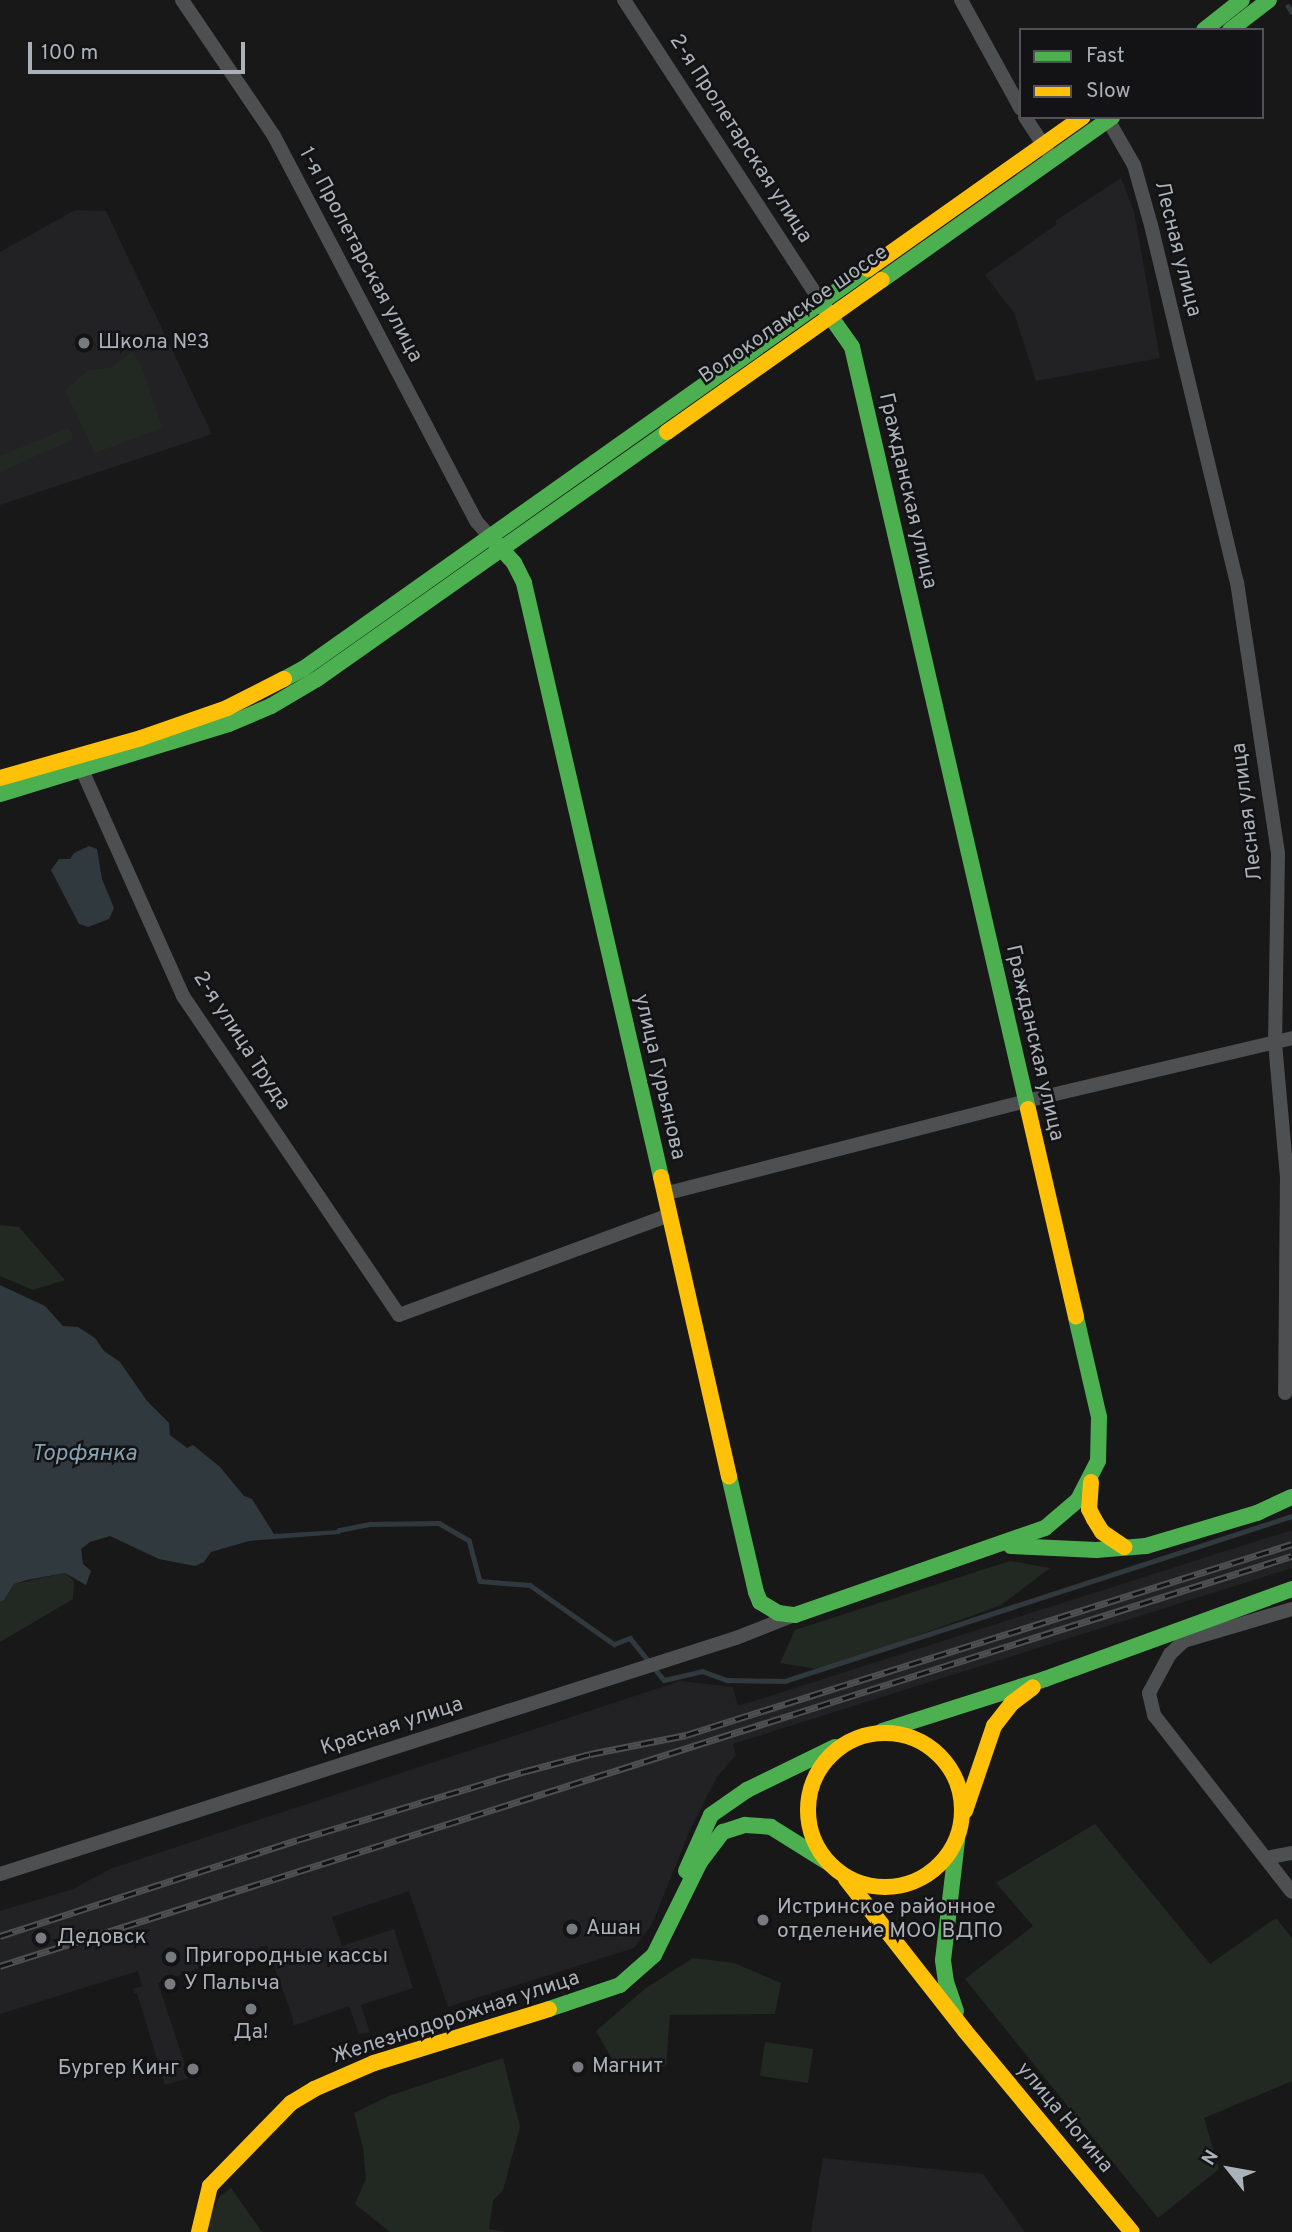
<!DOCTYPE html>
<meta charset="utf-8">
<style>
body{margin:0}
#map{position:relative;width:1292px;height:2232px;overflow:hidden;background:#181819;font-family:Overpass,sans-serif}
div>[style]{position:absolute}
.built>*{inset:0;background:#222224}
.green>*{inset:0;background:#222923}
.water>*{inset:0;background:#30393d}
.stream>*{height:4.5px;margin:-2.25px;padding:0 2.25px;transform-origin:2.25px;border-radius:2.25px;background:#30393d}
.street>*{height:14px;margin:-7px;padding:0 7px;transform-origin:7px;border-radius:7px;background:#4d4f51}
.fast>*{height:16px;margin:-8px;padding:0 8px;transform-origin:8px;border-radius:8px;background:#4caf50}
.slow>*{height:16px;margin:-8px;padding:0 8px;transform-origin:8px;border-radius:8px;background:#ffc107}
.slow>.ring{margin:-8px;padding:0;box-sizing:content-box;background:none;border:16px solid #ffc107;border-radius:50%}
.rail>*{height:7px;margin-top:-3.5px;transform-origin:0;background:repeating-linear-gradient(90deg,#131315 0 13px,#4e4f51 0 26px);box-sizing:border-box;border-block:2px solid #4e4f51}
.dots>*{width:19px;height:19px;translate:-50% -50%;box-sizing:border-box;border:4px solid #131315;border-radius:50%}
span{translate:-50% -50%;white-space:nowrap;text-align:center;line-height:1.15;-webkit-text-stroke:5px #131315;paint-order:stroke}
.street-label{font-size:21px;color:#abb1b8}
.poi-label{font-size:21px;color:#abb1b8}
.left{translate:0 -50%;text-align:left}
.right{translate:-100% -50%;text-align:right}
.water-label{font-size:23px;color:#86a2b0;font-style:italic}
.legend{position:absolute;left:1019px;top:28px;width:245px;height:91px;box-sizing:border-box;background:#131315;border:2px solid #505256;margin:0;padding:9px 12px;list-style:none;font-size:21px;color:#abb1b8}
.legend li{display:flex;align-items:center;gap:14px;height:35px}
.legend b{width:35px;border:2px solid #505256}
.north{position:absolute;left:1194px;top:2134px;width:70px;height:70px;-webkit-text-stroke:5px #131315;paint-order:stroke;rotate:301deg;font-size:19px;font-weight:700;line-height:28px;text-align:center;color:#abb1b8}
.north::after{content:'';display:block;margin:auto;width:24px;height:32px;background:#abb1b8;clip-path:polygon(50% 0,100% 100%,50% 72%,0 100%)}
.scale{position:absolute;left:28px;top:42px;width:217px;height:32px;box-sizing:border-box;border:4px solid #abb1b8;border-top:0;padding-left:9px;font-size:21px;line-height:24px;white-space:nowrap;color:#abb1b8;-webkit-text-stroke:5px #131315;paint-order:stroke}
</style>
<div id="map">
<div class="built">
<div style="clip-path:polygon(1121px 178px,1134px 211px,1160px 358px,1036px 381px,1014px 313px,985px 275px,1057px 224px,1055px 221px)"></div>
<div style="clip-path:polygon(75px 210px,106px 211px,212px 434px,0 505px,0 252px)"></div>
<div style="clip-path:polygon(1292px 1530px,1292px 1568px,733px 1744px,736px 1755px,717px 1777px,690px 1830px,652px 1924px,634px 1948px,448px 2007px,409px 1891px,332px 1917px,342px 1946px,394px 1929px,413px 1988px,361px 2005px,370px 2033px,359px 2034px,349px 2006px,293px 2026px,293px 2019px,267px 1945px,158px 1983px,189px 2078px,165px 2085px,137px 1993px,134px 1994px,133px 1989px,142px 1986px,138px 1971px,0 2014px,0 1911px,73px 1889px,110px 1869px,680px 1681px,733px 1687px,738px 1706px)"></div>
<div style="clip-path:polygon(823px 2158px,983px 2174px,1025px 2232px,811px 2232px)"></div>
</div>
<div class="green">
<div style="clip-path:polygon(132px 352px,141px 365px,162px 428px,95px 453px,65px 390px,89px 370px,110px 368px)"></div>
<div style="clip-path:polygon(68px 428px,73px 434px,72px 440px,0 472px,0 456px)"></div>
<div style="clip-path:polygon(0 1225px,19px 1227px,65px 1280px,33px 1290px,0 1276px)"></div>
<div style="clip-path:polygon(1010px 1561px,1050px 1568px,1001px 1605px,823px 1670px,780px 1663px,795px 1630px)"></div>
<div style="clip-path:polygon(65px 1573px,74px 1581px,73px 1599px,0 1642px,0 1602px,4px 1600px,14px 1584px)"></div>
<div style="clip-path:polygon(1095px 1824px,1210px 1964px,1276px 1918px,1292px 1938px,1292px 2081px,1204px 2118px,1219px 2169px,1158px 2218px,965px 1979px,1033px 1926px,996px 1883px)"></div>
<div style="clip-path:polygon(693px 1958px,734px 1963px,781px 1983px,775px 2014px,670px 2015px,666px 2066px,615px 2064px,596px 2031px,646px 1988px)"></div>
<div style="clip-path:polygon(765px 2042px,813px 2049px,808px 2083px,760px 2076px)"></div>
<div style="clip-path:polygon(503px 2058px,520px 2127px,503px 2190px,493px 2200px,489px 2229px,506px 2232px,390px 2232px,355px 2204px,366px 2179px,363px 2148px,354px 2113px,389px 2096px)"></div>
<div style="clip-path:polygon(231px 2188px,262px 2232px,204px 2232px,219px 2197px)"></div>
</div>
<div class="water">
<div style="clip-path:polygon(89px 846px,97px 849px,102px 879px,114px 908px,109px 919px,88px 927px,79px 924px,51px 870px,59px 859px,70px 859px,74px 853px)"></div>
<div style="clip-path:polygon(0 1285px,45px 1306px,63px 1326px,78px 1327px,95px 1338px,104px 1351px,120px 1362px,147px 1401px,169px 1423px,170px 1435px,187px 1448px,193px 1445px,220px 1467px,244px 1496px,252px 1499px,274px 1534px,339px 1530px,340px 1534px,249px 1541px,211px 1552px,204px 1562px,195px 1566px,159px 1559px,110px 1536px,90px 1542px,81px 1549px,83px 1564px,91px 1571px,86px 1585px,65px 1573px,27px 1580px,14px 1584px,4px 1600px,0 1602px)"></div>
</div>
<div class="stream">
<div style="left:1288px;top:6px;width:7px;rotate:56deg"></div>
<div style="left:339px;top:1530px;width:32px;rotate:-11deg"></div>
<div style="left:370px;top:1524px;width:69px;rotate:-0.8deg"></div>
<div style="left:439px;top:1523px;width:34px;rotate:30deg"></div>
<div style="left:469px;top:1540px;width:42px;rotate:75deg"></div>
<div style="left:480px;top:1581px;width:50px;rotate:4.6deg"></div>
<div style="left:530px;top:1585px;width:103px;rotate:35.1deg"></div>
<div style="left:614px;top:1644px;width:17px;rotate:-21deg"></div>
<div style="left:630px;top:1638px;width:54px;rotate:51deg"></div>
<div style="left:664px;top:1680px;width:39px;rotate:-13deg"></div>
<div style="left:702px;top:1671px;width:27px;rotate:20deg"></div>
<div style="left:727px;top:1680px;width:58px;rotate:1deg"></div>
<div style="left:785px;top:1681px;width:533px;rotate:-18.03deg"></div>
</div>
<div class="street">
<div style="left:182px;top:0;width:164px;rotate:55.9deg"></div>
<div style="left:274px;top:136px;width:436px;rotate:62.3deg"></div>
<div style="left:477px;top:522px;width:18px;rotate:49deg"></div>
<div style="left:624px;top:0;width:361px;rotate:56.9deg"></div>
<div style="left:961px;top:0;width:124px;rotate:61.2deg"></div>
<div style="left:1025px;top:117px;width:42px;rotate:56.7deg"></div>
<div style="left:1108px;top:120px;width:52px;rotate:60deg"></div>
<div style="left:1134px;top:165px;width:62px;rotate:74.2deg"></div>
<div style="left:1151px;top:225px;width:367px;rotate:76.5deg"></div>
<div style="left:1237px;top:582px;width:275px;rotate:81.4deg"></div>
<div style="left:1278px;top:854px;width:189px;rotate:90.9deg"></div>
<div style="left:1275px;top:1043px;width:135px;rotate:84.9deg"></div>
<div style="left:1287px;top:1177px;width:216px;rotate:90.5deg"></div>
<div style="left:82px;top:770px;width:248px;rotate:65.9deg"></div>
<div style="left:183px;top:996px;width:385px;rotate:55.9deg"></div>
<div style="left:399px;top:1315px;width:288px;rotate:-20.3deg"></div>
<div style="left:664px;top:1194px;width:374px;rotate:-14.4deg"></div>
<div style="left:1026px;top:1101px;width:273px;rotate:-13.3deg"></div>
<div style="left:1292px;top:1609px;width:113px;rotate:163.5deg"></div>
<div style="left:1184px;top:1641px;width:19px;rotate:137deg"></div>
<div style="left:1170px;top:1654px;width:44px;rotate:118.3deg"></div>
<div style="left:1149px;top:1693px;width:23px;rotate:77deg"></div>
<div style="left:1154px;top:1715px;width:224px;rotate:52.1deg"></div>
<div style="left:1266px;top:1858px;width:26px;rotate:-11deg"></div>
<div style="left:0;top:1874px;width:773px;rotate:-17.78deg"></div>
<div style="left:736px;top:1638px;width:62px;rotate:-21.6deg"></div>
</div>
<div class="fast">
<div style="left:1204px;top:30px;width:48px;rotate:-38.3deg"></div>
<div style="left:1230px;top:30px;width:49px;rotate:-37.6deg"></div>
<div style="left:882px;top:280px;width:282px;rotate:-35.3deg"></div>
<div style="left:821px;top:303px;width:54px;rotate:54.8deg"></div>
<div style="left:852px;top:347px;width:782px;rotate:76.99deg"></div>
<div style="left:490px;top:537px;width:35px;rotate:47deg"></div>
<div style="left:514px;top:563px;width:22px;rotate:63deg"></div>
<div style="left:524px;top:583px;width:610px;rotate:77.01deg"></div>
<div style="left:284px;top:679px;width:21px;rotate:-28deg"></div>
<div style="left:303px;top:669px;width:692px;rotate:-35.3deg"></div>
<div style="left:0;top:794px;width:239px;rotate:-17deg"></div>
<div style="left:229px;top:724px;width:46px;rotate:-23.2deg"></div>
<div style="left:271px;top:706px;width:53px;rotate:-30.4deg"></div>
<div style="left:317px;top:679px;width:428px;rotate:-35.2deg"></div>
<div style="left:729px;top:1476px;width:119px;rotate:76.9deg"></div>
<div style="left:756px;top:1592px;width:11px;rotate:68deg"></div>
<div style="left:760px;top:1602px;width:21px;rotate:31deg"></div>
<div style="left:778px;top:1613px;width:17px;rotate:7deg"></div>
<div style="left:795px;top:1615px;width:265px;rotate:-19.2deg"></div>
<div style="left:1045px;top:1528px;width:43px;rotate:-40.3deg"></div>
<div style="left:1078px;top:1500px;width:44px;rotate:-62.9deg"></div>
<div style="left:1098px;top:1461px;width:44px;rotate:-88.7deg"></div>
<div style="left:1099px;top:1417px;width:103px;rotate:-103deg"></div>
<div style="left:1011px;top:1546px;width:85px;rotate:2.7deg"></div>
<div style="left:1096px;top:1550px;width:50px;rotate:-4.6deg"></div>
<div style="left:1146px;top:1546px;width:116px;rotate:-16.6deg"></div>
<div style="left:1257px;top:1513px;width:38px;rotate:-25deg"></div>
<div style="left:882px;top:1731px;width:171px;rotate:-17.7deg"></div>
<div style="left:1045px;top:1679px;width:263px;rotate:-20deg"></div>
<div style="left:686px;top:1871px;width:61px;rotate:-65.9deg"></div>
<div style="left:711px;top:1815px;width:44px;rotate:-34.8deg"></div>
<div style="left:747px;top:1790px;width:98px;rotate:-26deg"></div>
<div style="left:549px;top:2009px;width:75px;rotate:-18.7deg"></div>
<div style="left:620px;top:1985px;width:45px;rotate:-41.4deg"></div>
<div style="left:654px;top:1955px;width:104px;rotate:-63.7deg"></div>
<div style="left:700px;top:1862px;width:38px;rotate:-53deg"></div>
<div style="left:723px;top:1832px;width:23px;rotate:-18deg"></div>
<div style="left:745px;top:1825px;width:26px;rotate:4deg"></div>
<div style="left:771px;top:1827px;width:66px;rotate:32deg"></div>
<div style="left:956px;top:2011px;width:31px;rotate:-109deg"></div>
<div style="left:946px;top:1982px;width:22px;rotate:-98deg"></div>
<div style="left:943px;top:1960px;width:120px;rotate:-83.3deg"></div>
</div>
<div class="slow">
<div style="left:868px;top:269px;width:263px;rotate:-35.3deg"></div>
<div style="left:667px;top:432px;width:263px;rotate:-35.3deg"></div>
<div style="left:0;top:778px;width:147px;rotate:-15.8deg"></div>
<div style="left:141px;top:738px;width:91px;rotate:-19.2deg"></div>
<div style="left:227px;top:708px;width:64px;rotate:-27deg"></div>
<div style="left:1028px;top:1109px;width:213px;rotate:77deg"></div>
<div style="left:661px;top:1177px;width:307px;rotate:77.2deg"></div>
<div style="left:1091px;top:1482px;width:27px;rotate:94deg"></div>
<div style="left:1089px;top:1509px;width:11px;rotate:63deg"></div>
<div style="left:1094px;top:1519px;width:15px;rotate:58deg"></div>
<div style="left:1102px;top:1532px;width:27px;rotate:34deg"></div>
<div class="ring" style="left:808px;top:1733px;width:138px;height:138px"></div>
<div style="left:965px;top:1811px;width:90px;rotate:-71.2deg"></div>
<div style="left:994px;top:1726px;width:29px;rotate:-52deg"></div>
<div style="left:1012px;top:1703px;width:26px;rotate:-37deg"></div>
<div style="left:846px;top:1879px;width:193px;rotate:51.9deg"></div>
<div style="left:965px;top:2031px;width:261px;rotate:50.3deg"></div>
<div style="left:199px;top:2232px;width:47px;rotate:-76.6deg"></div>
<div style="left:210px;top:2186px;width:116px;rotate:-45.7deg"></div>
<div style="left:291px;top:2103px;width:27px;rotate:-31deg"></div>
<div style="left:314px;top:2089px;width:65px;rotate:-23.4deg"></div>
<div style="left:374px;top:2063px;width:183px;rotate:-17.1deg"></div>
</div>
<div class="rail">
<div style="left:0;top:1936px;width:312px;rotate:-17.9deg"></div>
<div style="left:297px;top:1840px;width:239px;rotate:-16.8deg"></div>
<div style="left:526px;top:1771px;width:66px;rotate:-14.9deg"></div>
<div style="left:590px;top:1754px;width:98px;rotate:-11.2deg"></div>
<div style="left:686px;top:1735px;width:635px;rotate:-17.49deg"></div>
<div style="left:0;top:1966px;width:1355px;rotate:-17.61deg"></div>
</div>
<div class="dots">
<div style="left:84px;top:343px;background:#787b80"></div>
<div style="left:763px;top:1920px;background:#787b80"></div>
<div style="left:572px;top:1929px;background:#787b80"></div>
<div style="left:41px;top:1938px;background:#787b80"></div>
<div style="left:171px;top:1957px;background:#787b80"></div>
<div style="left:170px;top:1984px;background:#787b80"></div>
<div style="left:251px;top:2009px;background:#787b80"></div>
<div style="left:578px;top:2067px;background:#787b80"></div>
<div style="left:193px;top:2069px;background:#787b80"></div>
</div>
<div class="street-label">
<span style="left:740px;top:139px;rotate:57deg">2-я Пролетарская улица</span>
<span style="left:1177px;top:249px;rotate:76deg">Лесная улица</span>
<span style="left:360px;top:255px;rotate:62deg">1-я Пролетарская улица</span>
<span style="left:794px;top:315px;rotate:-35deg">Волоколамское шоссе</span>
<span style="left:907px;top:491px;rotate:77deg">Гражданская улица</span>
<span style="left:1248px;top:812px;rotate:-97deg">Лесная улица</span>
<span style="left:241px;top:1041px;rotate:57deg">2-я улица Труда</span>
<span style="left:1034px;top:1043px;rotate:77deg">Гражданская улица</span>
<span style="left:659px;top:1077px;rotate:77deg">улица Гурьянова</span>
<span style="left:392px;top:1727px;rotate:-18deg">Красная улица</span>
<span style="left:456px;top:2018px;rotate:-18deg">Железнодорожная улица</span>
<span style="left:1064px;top:2118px;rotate:50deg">улица Ногина</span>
</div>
<div class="poi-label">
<span class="left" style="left:98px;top:343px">Школа №3</span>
<span class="left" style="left:777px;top:1920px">Истринское районное<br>отделение МОО ВДПО</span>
<span class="left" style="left:586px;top:1929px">Ашан</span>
<span class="left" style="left:57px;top:1938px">Дедовск</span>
<span class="left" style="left:185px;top:1957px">Пригородные кассы</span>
<span class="left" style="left:184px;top:1984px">У Палыча</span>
<span style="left:251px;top:2033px">Да!</span>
<span class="left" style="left:592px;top:2067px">Магнит</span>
<span class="right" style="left:179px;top:2069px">Бургер Кинг</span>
</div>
<div class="water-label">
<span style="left:84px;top:1455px">Торфянка</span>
</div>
<ul class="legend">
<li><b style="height:9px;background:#4caf50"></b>Fast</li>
<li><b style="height:9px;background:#ffc107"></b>Slow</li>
</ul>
<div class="north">N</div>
<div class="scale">100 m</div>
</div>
